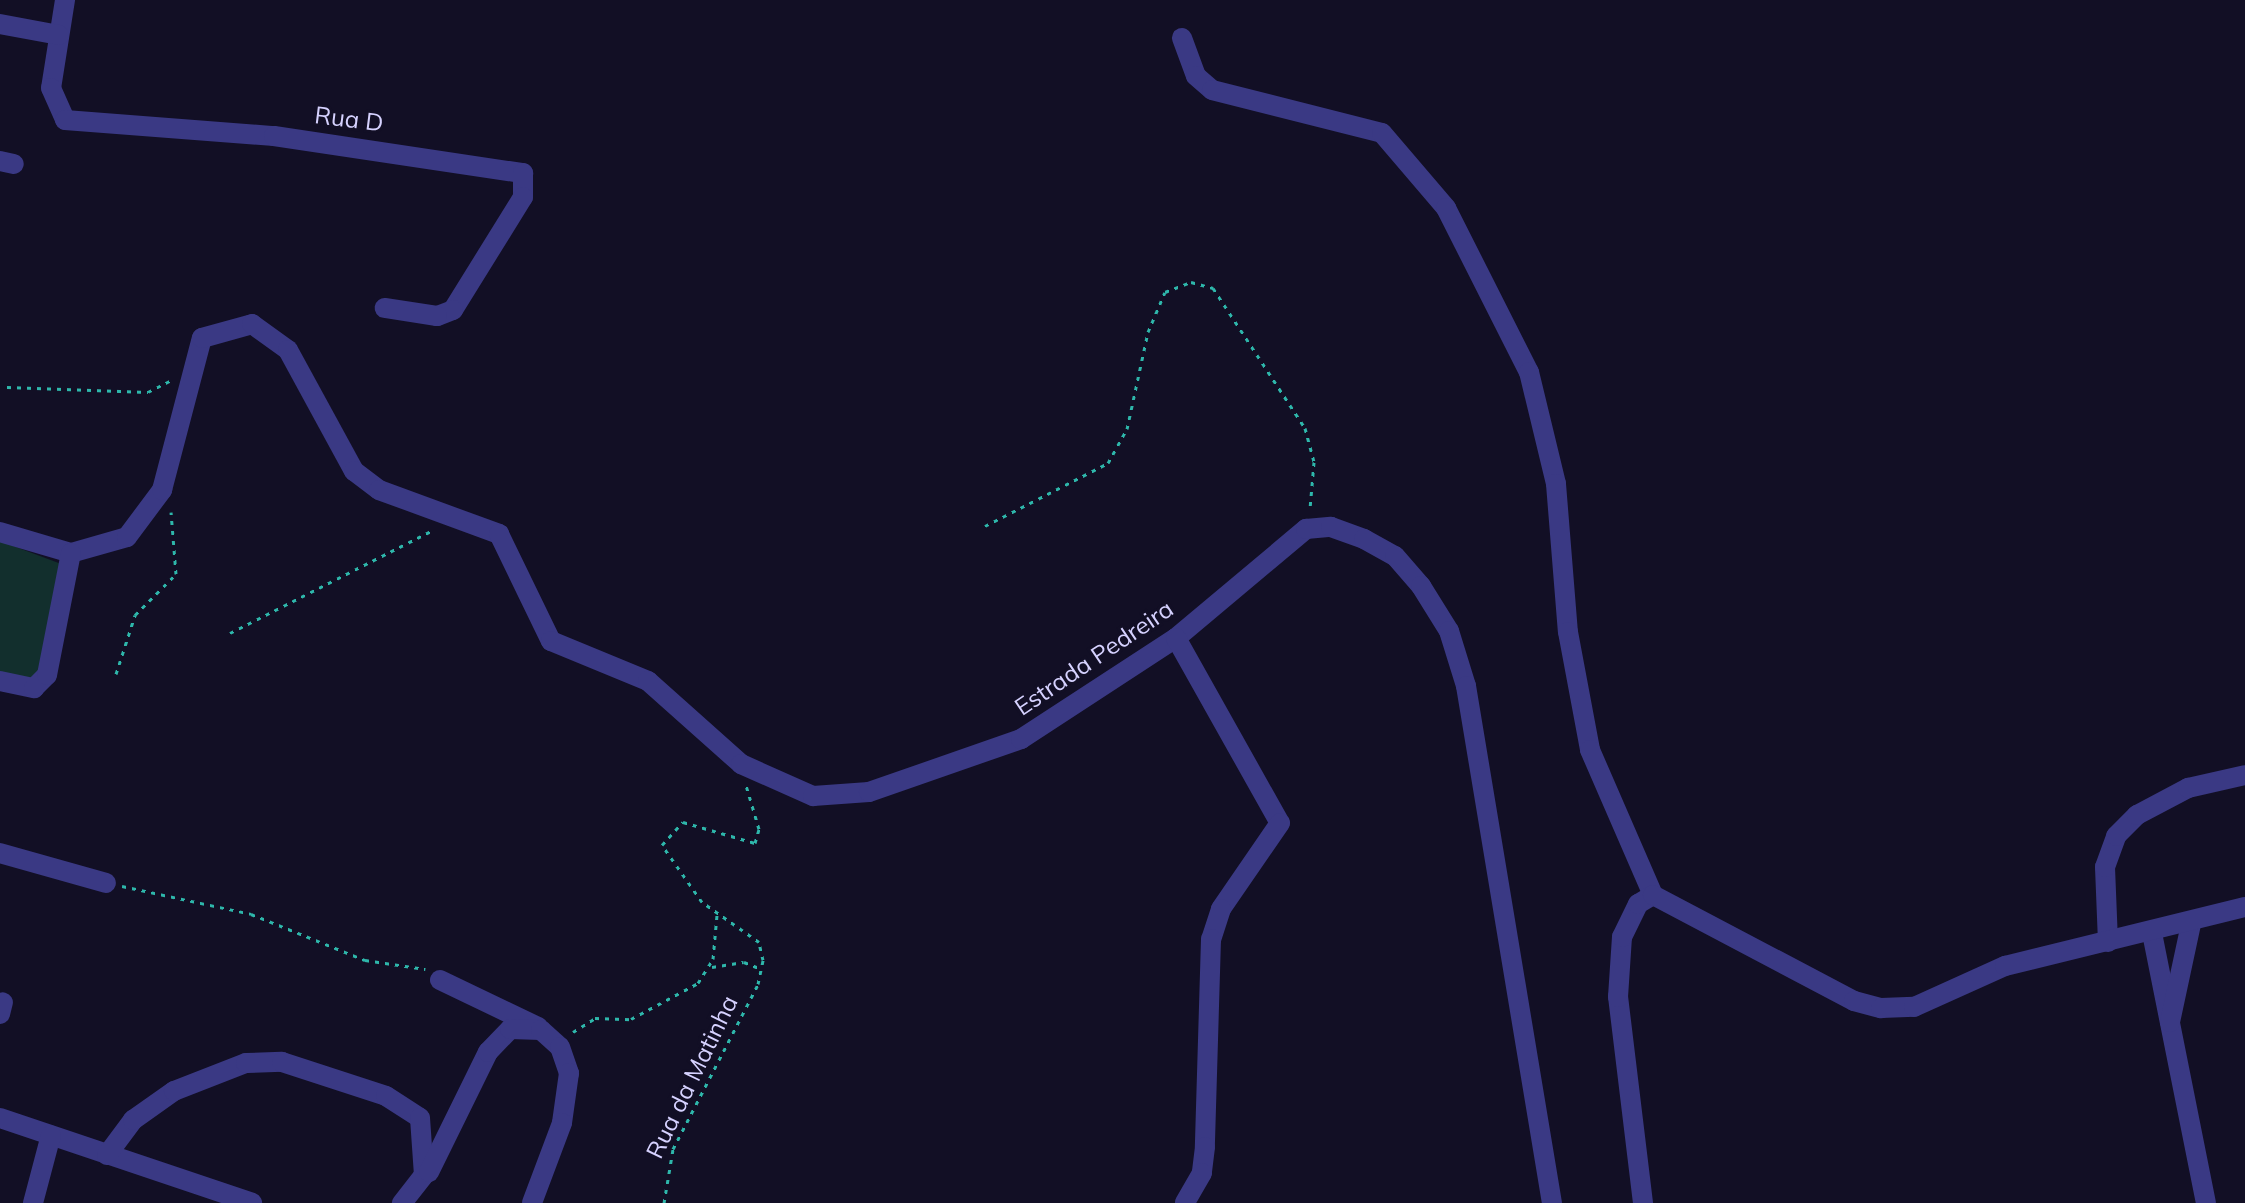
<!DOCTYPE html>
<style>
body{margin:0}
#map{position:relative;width:2245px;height:1203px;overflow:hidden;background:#120f25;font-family:Mulish,sans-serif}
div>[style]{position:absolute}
.green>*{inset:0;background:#122f2d}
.path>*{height:3px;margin-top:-1.5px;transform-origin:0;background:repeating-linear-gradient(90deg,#2eb7ab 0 4px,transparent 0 10px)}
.minor>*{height:20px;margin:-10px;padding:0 10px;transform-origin:10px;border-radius:10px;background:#3a3984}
span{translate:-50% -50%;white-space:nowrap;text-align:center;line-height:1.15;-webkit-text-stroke:6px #120f25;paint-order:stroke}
.street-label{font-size:24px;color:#d6d2ff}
</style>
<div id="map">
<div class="green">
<div style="clip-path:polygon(0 541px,64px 565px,45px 668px,32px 679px,0 672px)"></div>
</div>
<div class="path">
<div style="left:7px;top:387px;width:141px;rotate:2deg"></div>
<div style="left:148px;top:392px;width:27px;rotate:-27deg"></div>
<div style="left:985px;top:526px;width:138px;rotate:-27.1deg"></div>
<div style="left:1108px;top:463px;width:39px;rotate:-61deg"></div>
<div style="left:1127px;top:429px;width:99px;rotate:-77.8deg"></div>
<div style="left:1148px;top:332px;width:43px;rotate:-67deg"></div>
<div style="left:1165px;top:292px;width:28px;rotate:-21deg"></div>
<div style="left:1191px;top:282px;width:23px;rotate:15deg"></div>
<div style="left:1213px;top:288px;width:168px;rotate:56.7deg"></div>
<div style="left:1305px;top:428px;width:35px;rotate:75deg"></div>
<div style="left:1314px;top:462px;width:47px;rotate:94.9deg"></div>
<div style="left:230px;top:633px;width:228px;rotate:-26.9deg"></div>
<div style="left:116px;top:674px;width:62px;rotate:-72.1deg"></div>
<div style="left:135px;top:615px;width:58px;rotate:-45deg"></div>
<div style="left:176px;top:574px;width:62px;rotate:-94.6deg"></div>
<div style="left:122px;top:886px;width:132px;rotate:12.2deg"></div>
<div style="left:251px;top:914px;width:123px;rotate:22deg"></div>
<div style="left:365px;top:960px;width:61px;rotate:8.5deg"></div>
<div style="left:712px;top:967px;width:32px;rotate:-9deg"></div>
<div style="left:744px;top:962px;width:18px;rotate:22deg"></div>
<div style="left:573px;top:1032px;width:26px;rotate:-32deg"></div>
<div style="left:595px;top:1018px;width:36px;rotate:2deg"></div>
<div style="left:631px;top:1019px;width:76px;rotate:-28.2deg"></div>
<div style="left:698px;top:983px;width:28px;rotate:-58deg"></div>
<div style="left:713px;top:959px;width:44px;rotate:-84.8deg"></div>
<div style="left:664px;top:1203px;width:55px;rotate:-80.5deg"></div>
<div style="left:673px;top:1149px;width:186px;rotate:-62.7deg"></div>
<div style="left:758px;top:984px;width:25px;rotate:-78deg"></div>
<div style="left:763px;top:960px;width:18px;rotate:-103deg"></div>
<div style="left:759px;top:942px;width:70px;rotate:-144.9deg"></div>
<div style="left:702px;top:902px;width:70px;rotate:-125.1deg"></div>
<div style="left:662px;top:845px;width:31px;rotate:-48deg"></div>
<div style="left:683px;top:822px;width:75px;rotate:16.3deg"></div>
<div style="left:755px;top:843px;width:15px;rotate:-74deg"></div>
<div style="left:759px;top:829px;width:46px;rotate:-106.5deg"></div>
</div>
<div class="minor">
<div style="left:65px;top:0;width:89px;rotate:99deg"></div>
<div style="left:51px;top:88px;width:35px;rotate:66deg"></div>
<div style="left:65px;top:120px;width:210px;rotate:4.4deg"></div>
<div style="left:274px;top:136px;width:252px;rotate:8.5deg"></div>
<div style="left:523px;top:173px;width:24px;rotate:90deg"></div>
<div style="left:523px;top:197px;width:133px;rotate:121.8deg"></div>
<div style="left:453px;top:310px;width:17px;rotate:159deg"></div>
<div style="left:437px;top:316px;width:53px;rotate:-171.3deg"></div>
<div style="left:0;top:24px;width:60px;rotate:10.6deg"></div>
<div style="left:1182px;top:38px;width:40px;rotate:69.8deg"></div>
<div style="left:1196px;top:76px;width:21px;rotate:41deg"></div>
<div style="left:1212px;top:90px;width:175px;rotate:14.2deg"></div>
<div style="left:1382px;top:133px;width:99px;rotate:49.5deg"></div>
<div style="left:1446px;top:208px;width:184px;rotate:63.2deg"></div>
<div style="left:1529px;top:372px;width:115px;rotate:76.4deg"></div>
<div style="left:1556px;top:484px;width:148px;rotate:85.4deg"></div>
<div style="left:1568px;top:632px;width:120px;rotate:79.4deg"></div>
<div style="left:1590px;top:750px;width:158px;rotate:66.5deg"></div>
<div style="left:0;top:161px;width:14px;rotate:12deg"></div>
<div style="left:0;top:532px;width:74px;rotate:16.5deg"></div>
<div style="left:71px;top:553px;width:58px;rotate:-15.9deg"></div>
<div style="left:127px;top:537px;width:59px;rotate:-53.3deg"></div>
<div style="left:162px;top:490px;width:157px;rotate:-75.3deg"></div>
<div style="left:202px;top:338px;width:52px;rotate:-15.6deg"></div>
<div style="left:252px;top:324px;width:44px;rotate:35.8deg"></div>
<div style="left:288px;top:350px;width:138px;rotate:61.4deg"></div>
<div style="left:354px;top:471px;width:31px;rotate:37deg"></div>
<div style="left:379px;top:490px;width:128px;rotate:20.1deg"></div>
<div style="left:499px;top:534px;width:119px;rotate:64.1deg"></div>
<div style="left:551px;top:641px;width:105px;rotate:22.4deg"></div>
<div style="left:648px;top:681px;width:125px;rotate:41.7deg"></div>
<div style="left:741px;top:764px;width:79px;rotate:24deg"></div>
<div style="left:813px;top:796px;width:56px;rotate:-4.1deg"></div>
<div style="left:869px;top:792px;width:161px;rotate:-19.2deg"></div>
<div style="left:1021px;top:739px;width:185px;rotate:-33.1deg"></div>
<div style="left:1176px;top:638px;width:170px;rotate:-40deg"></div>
<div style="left:1306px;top:529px;width:25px;rotate:-5deg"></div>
<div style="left:1331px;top:527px;width:35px;rotate:20deg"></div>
<div style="left:1364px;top:539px;width:35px;rotate:29deg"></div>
<div style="left:1395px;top:556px;width:40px;rotate:49deg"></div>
<div style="left:1421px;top:586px;width:53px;rotate:58.1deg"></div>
<div style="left:1449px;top:631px;width:58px;rotate:72.8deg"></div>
<div style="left:1466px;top:686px;width:524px;rotate:80.56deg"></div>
<div style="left:1176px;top:638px;width:212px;rotate:60.7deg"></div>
<div style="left:1280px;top:823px;width:104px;rotate:124.5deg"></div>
<div style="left:1221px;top:909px;width:32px;rotate:108deg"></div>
<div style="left:1211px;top:939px;width:208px;rotate:91.7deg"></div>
<div style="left:1205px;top:1147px;width:26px;rotate:97deg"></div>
<div style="left:1202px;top:1173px;width:34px;rotate:120deg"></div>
<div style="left:0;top:681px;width:35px;rotate:12deg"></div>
<div style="left:34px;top:688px;width:18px;rotate:-45deg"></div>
<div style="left:47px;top:675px;width:124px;rotate:-78.9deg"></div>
<div style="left:0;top:853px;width:110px;rotate:15.8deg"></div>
<div style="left:2152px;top:933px;width:275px;rotate:78.7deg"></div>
<div style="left:2108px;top:942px;width:75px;rotate:-92.3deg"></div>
<div style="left:2105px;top:867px;width:33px;rotate:-70deg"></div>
<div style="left:2116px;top:836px;width:30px;rotate:-45deg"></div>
<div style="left:2137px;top:815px;width:58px;rotate:-27.9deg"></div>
<div style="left:2188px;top:788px;width:58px;rotate:-12.8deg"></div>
<div style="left:440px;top:980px;width:109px;rotate:25.6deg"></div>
<div style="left:0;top:1014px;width:12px;rotate:-76deg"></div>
<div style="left:2170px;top:1022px;width:100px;rotate:-77.9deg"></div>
<div style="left:0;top:1118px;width:266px;rotate:18.6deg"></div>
<div style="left:107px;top:1155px;width:44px;rotate:-53.4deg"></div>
<div style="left:133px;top:1120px;width:50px;rotate:-35.3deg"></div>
<div style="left:174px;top:1091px;width:77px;rotate:-21.3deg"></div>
<div style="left:246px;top:1063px;width:36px;rotate:-2deg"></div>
<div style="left:282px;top:1062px;width:109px;rotate:18.1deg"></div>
<div style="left:386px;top:1096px;width:40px;rotate:32.9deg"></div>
<div style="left:420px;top:1118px;width:57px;rotate:86deg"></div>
<div style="left:424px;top:1175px;width:36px;rotate:128deg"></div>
<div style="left:429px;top:1172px;width:134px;rotate:-63.8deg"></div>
<div style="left:488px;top:1052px;width:32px;rotate:-46deg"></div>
<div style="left:510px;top:1029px;width:31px;rotate:2deg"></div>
<div style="left:541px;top:1030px;width:25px;rotate:42deg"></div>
<div style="left:560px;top:1047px;width:28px;rotate:71deg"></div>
<div style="left:569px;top:1073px;width:50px;rotate:98deg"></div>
<div style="left:562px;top:1123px;width:85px;rotate:110.6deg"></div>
<div style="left:33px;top:1203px;width:70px;rotate:-75.2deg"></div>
<div style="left:1643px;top:1203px;width:208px;rotate:-96.9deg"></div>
<div style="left:1618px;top:997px;width:60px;rotate:-86.2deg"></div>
<div style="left:1622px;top:937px;width:37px;rotate:-64deg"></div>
<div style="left:1638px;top:904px;width:17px;rotate:-31deg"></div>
<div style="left:1653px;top:895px;width:227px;rotate:27.8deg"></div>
<div style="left:1854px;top:1001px;width:28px;rotate:15deg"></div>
<div style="left:1881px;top:1008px;width:33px;rotate:-2deg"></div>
<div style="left:1914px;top:1007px;width:100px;rotate:-24.3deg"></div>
<div style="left:2005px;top:966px;width:247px;rotate:-13.8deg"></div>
</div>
<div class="street-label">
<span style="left:349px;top:119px;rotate:7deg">Rua D</span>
<span style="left:1094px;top:658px;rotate:-34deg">Estrada Pedreira</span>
<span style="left:692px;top:1077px;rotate:-64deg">Rua da Matinha</span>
</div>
</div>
